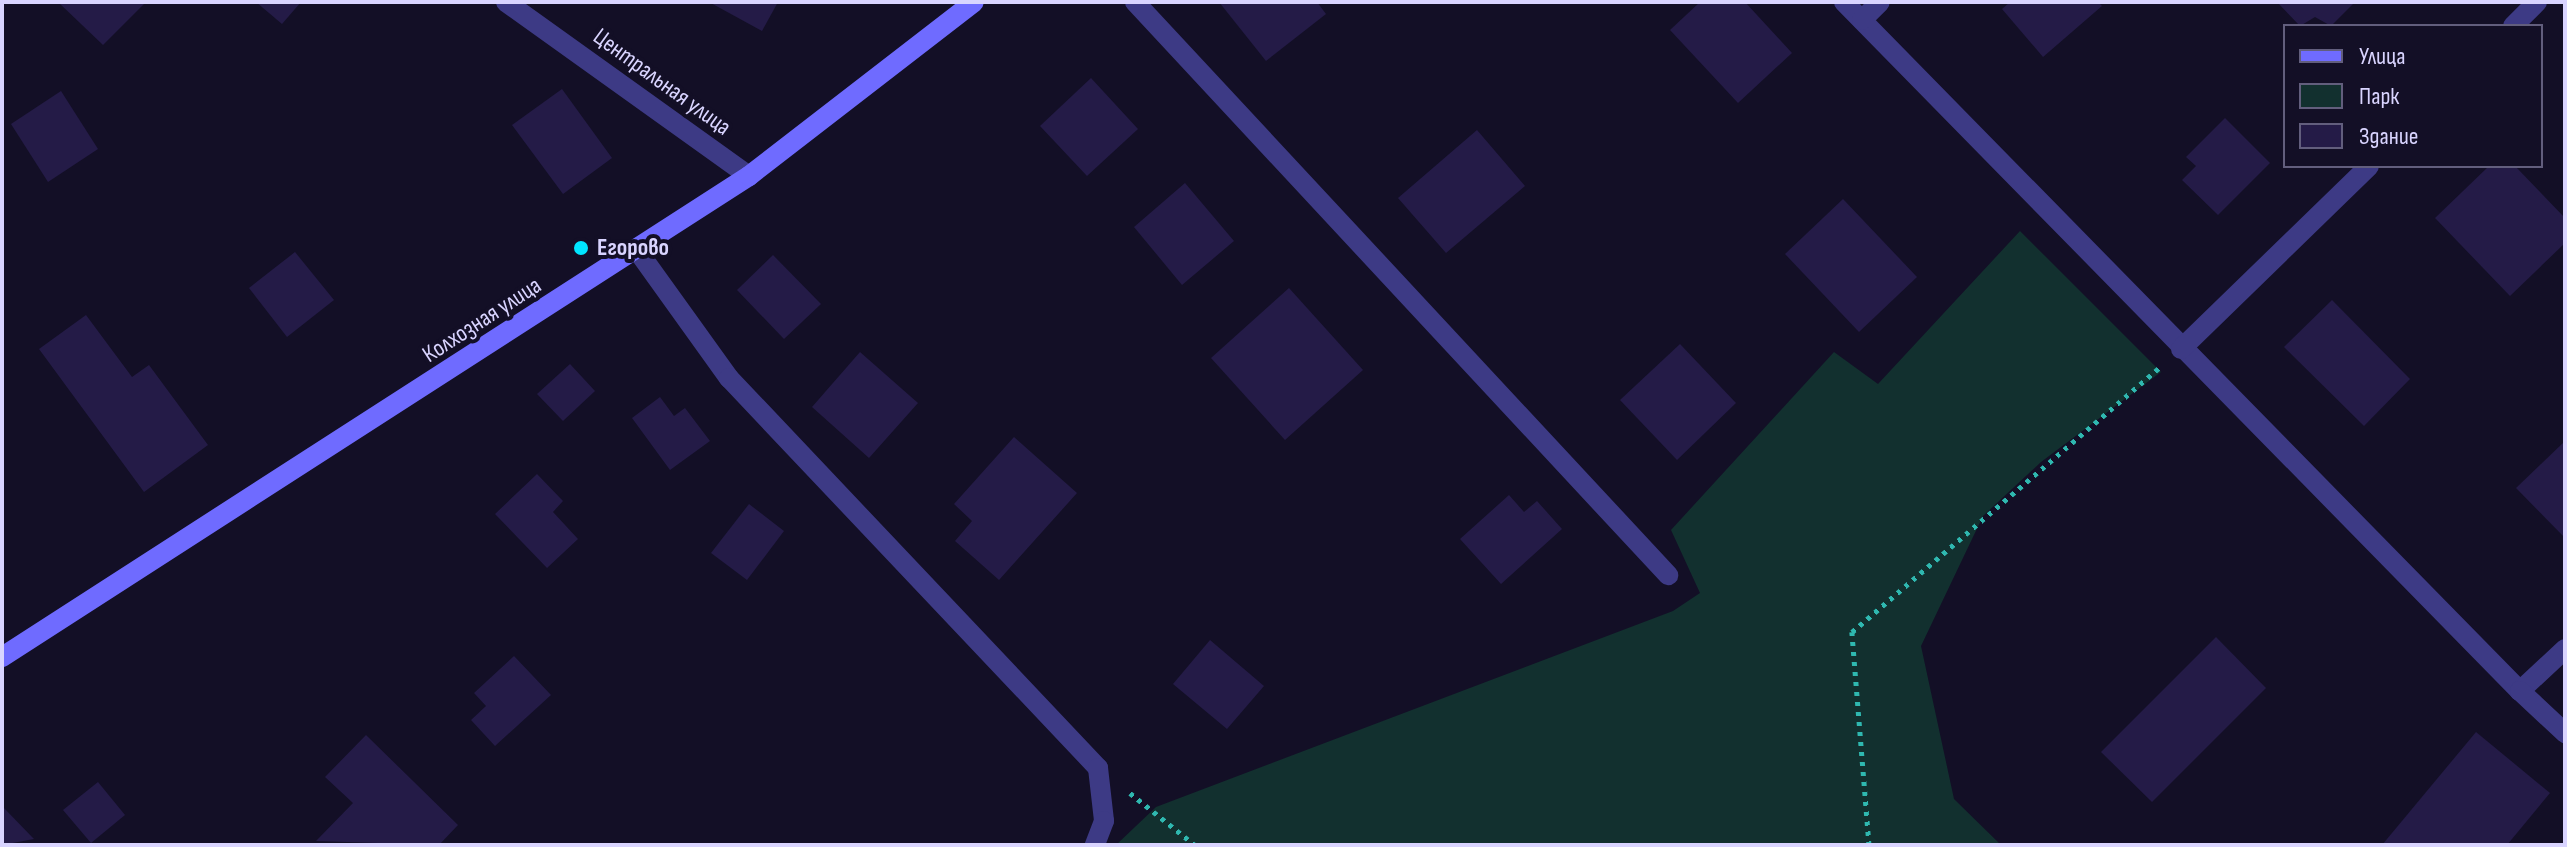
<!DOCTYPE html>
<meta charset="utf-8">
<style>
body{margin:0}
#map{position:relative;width:2567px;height:847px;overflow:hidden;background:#130f26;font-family:"Sofia Sans Condensed",sans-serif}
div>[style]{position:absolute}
.green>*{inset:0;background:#12302f}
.building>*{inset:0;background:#241b47}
.path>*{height:5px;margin-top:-2.5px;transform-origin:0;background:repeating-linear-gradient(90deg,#2fb8b0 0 4px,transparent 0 10px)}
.minor>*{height:20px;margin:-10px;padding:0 10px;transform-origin:10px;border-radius:10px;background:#3d3a85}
.secondary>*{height:20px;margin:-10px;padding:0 10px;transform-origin:10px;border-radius:10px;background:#6f6bff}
.dots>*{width:22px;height:22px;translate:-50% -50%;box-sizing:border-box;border:4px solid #130f26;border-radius:50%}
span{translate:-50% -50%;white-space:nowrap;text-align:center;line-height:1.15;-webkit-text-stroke:8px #130f26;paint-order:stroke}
.street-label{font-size:24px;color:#d9d4ff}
.poi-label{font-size:24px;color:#d9d4ff;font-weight:700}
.left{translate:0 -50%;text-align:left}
.frame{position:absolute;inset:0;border:4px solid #d9d4ff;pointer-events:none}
.legend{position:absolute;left:2283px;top:24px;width:260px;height:144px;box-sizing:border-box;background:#130f26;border:2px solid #625e7d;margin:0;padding:10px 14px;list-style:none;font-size:24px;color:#d9d4ff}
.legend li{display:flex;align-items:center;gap:16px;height:40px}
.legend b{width:40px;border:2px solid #625e7d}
</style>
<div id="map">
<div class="green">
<div style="clip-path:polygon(2020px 231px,2161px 372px,2041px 462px,1983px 516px,1921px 646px,1954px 799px,2001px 845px,1116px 845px,1156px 807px,1673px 611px,1700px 593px,1671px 530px,1834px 352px,1878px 384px)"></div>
</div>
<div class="building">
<div style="clip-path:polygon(58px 2px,146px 2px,103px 45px)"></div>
<div style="clip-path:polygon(256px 2px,301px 2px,282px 24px)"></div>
<div style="clip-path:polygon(709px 2px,778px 2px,762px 31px)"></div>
<div style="clip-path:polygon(1219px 2px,1317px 2px,1326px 14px,1266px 61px)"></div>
<div style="clip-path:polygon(1700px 2px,1745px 2px,1792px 53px,1738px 103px,1670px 30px)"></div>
<div style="clip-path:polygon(2010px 2px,2098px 2px,2102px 6px,2043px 57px,2002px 9px)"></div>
<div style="clip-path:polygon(2277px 2px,2355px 2px,2331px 26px,2315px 17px,2300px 26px)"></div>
<div style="clip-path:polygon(1091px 78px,1138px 129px,1087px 176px,1040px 126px)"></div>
<div style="clip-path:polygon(562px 89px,612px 158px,563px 194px,512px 125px)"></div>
<div style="clip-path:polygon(61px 91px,98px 149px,48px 182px,11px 124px)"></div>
<div style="clip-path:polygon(2225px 118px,2270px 163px,2218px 215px,2182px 180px,2196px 166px,2186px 157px)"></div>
<div style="clip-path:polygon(1477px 130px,1525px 186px,1446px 253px,1398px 198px)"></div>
<div style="clip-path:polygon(2489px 166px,2515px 166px,2565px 218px,2565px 243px,2510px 296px,2435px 218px)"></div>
<div style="clip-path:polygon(1185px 183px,1234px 241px,1182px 285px,1134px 227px)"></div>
<div style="clip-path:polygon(1843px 199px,1917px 277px,1859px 332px,1785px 254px)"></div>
<div style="clip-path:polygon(295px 252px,334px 300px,287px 337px,249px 288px)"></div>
<div style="clip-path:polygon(773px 255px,821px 304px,784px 339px,737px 290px)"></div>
<div style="clip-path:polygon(1289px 288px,1363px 370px,1285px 440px,1211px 358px)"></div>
<div style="clip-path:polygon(2332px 300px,2410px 379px,2364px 426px,2284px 347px)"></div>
<div style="clip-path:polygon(86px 315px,132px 377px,149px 365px,208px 445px,144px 492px,39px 349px)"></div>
<div style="clip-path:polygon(1680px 344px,1736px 403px,1677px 460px,1620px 400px)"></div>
<div style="clip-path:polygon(860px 352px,918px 403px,869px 458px,812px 407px)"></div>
<div style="clip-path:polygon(570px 364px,595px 391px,563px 421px,537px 394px)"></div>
<div style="clip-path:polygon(660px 397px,674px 416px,685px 408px,710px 441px,670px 470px,632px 418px)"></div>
<div style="clip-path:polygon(1014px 437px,1077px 493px,999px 580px,955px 541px,972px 521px,954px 504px)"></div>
<div style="clip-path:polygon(2565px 441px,2565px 538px,2516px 488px)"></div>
<div style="clip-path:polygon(537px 474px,563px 501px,553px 512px,578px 539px,547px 568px,495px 514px)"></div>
<div style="clip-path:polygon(1509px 495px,1524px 512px,1537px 501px,1562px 529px,1501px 584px,1460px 539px)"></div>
<div style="clip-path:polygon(749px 504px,784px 531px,747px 580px,711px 553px)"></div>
<div style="clip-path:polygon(2216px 637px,2266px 688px,2152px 802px,2101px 752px)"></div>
<div style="clip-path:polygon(1210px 640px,1264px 686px,1227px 729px,1173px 684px)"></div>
<div style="clip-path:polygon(514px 656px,551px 695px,495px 746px,471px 720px,486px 706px,474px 693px)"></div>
<div style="clip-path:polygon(2476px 732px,2550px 793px,2507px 845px,2382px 845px)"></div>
<div style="clip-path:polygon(366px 735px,458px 825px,439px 845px,316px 841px,353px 803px,325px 777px)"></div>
<div style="clip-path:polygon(98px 782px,125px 815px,91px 843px,63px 810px)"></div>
<div style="clip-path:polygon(2px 806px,34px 839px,2px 845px)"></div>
</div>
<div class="path">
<div style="left:1130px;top:793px;width:83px;rotate:38.7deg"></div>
<div style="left:1869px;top:845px;width:214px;rotate:-94.6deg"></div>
<div style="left:1852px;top:632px;width:405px;rotate:-40.7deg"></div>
</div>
<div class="minor">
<div style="left:506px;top:2px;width:299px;rotate:35.6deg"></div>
<div style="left:1135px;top:2px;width:783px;rotate:47.07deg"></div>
<div style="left:1844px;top:2px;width:965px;rotate:45.55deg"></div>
<div style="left:1862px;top:20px;width:25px;rotate:-45deg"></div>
<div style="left:2513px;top:26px;width:34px;rotate:-45deg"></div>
<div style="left:637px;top:250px;width:158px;rotate:54.3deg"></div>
<div style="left:729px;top:378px;width:537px;rotate:46.58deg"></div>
<div style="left:1098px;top:768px;width:53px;rotate:83.5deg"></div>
<div style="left:1104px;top:821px;width:26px;rotate:111deg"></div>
<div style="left:2181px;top:349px;width:262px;rotate:-44.2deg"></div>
<div style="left:2565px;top:649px;width:62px;rotate:137deg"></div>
<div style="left:2520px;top:691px;width:62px;rotate:43deg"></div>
</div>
<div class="secondary">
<div style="left:2px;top:657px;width:888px;rotate:-32.78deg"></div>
<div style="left:749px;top:176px;width:284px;rotate:-37.7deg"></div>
</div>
<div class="dots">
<div style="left:581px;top:248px;background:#00e5ff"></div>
</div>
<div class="street-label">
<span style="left:662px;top:82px;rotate:36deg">Центральная улица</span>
<span style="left:482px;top:320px;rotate:-33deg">Колхозная улица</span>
</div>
<div class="poi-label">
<span class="left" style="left:597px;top:248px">Егорово</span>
</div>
<div class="frame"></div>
<ul class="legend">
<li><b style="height:10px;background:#6f6bff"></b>Улица</li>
<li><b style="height:22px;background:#12302f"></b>Парк</li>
<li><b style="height:22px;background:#241b47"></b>Здание</li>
</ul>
</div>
